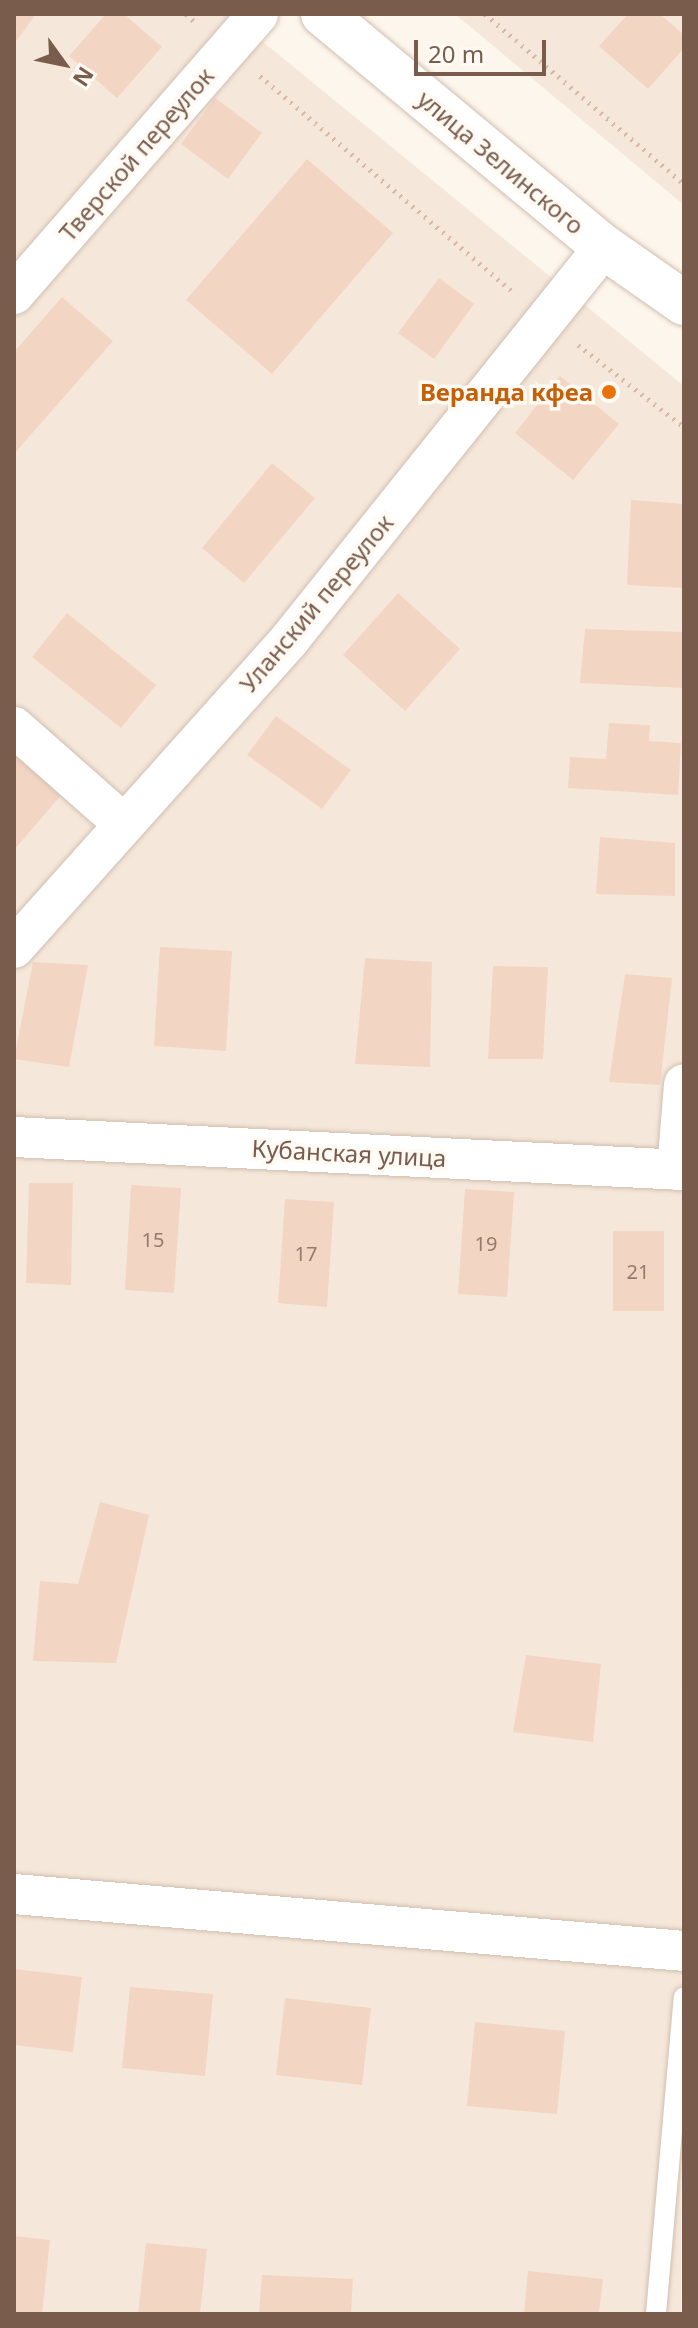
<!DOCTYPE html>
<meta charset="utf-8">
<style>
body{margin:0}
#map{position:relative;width:698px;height:2328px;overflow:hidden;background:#fdf6ec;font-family:"Noto Sans",sans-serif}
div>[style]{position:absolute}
.residential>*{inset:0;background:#f5e8da}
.building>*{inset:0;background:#f3d5c3}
.path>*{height:5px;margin-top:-2.5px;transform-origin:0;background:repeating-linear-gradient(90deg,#d9b8a5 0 2px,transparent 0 8px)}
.roads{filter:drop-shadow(0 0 2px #d1beb0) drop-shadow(0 0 2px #d1beb0)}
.lane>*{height:20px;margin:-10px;padding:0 10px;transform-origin:10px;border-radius:10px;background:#fff}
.street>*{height:40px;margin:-20px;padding:0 20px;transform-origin:20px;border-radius:20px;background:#fff}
.secondary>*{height:44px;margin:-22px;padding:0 22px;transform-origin:22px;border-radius:22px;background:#fff}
.dots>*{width:22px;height:22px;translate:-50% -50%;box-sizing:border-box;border:4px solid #fffaf3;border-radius:50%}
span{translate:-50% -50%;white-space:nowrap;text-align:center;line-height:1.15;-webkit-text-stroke:7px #fffaf3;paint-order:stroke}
.number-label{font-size:20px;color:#987a6a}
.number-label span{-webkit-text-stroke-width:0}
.street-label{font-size:24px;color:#7a5c4d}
.food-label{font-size:24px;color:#c56008;font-weight:700}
.right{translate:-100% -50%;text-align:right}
.frame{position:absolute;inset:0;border:16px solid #7a5c4d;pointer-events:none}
.north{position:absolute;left:24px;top:24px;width:80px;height:80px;-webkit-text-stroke:6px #fffaf3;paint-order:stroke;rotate:123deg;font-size:22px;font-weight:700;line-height:32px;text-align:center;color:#7a5c4d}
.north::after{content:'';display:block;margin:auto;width:28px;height:36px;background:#7a5c4d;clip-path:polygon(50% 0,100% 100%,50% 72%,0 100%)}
.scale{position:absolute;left:414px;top:40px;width:132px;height:36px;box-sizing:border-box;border:4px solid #7a5c4d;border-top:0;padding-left:10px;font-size:24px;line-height:28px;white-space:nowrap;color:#7a5c4d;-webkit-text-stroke:6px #fffaf3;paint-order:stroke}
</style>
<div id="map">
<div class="residential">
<div style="clip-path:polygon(14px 14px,229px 14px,684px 386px,681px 2314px,14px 2314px)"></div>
<div style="clip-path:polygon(455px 14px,684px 14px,684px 205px)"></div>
</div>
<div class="building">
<div style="clip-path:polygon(14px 14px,36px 14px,14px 44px)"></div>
<div style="clip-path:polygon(106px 14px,124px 14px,162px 47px,117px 98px,69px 56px)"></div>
<div style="clip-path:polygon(628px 14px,660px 14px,684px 35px,684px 48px,648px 89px,599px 46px)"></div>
<div style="clip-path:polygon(215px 98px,262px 133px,228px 179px,181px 144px)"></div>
<div style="clip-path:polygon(307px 159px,393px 233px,272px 374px,186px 300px)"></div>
<div style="clip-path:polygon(439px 278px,474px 304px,434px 359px,398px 333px)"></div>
<div style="clip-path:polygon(62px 297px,113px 341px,14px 454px,14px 352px)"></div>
<div style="clip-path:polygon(560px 376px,619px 424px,573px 480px,515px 433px)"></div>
<div style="clip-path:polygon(272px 463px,315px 498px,244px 583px,202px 548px)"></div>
<div style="clip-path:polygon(631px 500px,684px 504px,684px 588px,627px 585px)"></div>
<div style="clip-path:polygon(398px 593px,460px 649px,405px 711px,343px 655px)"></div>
<div style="clip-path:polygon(67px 613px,156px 685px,121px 728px,32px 657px)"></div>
<div style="clip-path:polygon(585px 629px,684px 632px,684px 688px,580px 683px)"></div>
<div style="clip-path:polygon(276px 716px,351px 770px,322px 809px,247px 755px)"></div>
<div style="clip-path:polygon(609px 723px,650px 725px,649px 741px,681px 743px,678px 795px,568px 788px,570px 757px,606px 759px)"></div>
<div style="clip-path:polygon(14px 750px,63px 793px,14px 850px)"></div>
<div style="clip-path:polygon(600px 837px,675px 843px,675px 896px,596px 894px)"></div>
<div style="clip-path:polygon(160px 947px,232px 951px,226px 1051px,154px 1046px)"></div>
<div style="clip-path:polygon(365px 958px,432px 962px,430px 1067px,355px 1064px)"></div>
<div style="clip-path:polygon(33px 962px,88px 965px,69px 1067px,14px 1059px)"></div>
<div style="clip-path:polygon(493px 966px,548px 967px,543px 1059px,488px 1059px)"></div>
<div style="clip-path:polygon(625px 974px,672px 978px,660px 1085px,609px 1082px)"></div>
<div style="clip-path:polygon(29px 1183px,73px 1183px,71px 1285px,26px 1283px)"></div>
<div style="clip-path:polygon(131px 1185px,181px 1188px,174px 1293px,125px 1290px)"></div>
<div style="clip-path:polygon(465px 1189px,514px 1192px,507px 1297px,458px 1294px)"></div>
<div style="clip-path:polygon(285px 1199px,334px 1202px,327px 1307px,278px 1303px)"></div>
<div style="clip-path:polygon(613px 1231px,664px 1231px,664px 1311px,613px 1311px)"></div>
<div style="clip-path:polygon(100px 1502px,149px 1515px,116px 1663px,33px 1661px,40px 1581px,78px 1584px)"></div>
<div style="clip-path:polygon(526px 1655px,601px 1664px,593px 1742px,513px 1732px)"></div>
<div style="clip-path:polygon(14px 1969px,82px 1977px,73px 2052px,14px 2045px)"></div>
<div style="clip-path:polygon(130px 1987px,213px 1994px,205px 2076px,122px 2068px)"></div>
<div style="clip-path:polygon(285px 1998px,371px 2008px,362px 2085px,276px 2075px)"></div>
<div style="clip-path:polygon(475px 2022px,565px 2031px,557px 2114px,467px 2106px)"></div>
<div style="clip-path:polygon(14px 2236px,50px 2240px,42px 2314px,14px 2314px)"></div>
<div style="clip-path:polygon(146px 2243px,207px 2249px,200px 2314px,138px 2314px)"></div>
<div style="clip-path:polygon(528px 2271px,603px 2279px,599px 2314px,524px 2314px)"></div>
<div style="clip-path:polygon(262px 2275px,353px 2279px,351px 2314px,259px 2314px)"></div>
</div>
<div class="path">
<div style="left:186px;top:14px;width:15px;rotate:42deg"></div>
<div style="left:485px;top:14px;width:262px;rotate:40.5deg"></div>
<div style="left:260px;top:76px;width:334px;rotate:40.5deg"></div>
<div style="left:578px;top:345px;width:134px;rotate:37.7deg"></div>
</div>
<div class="roads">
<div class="lane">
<div style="left:656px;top:2314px;width:318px;rotate:-85deg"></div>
</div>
<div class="street">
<div style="left:14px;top:294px;width:371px;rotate:-48.9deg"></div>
<div style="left:14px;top:727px;width:145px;rotate:41.4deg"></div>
<div style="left:14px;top:948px;width:414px;rotate:-48.2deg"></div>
<div style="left:290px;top:639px;width:502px;rotate:-51.3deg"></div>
<div style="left:14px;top:1137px;width:671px;rotate:2.82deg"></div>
<div style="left:677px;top:1170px;width:86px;rotate:-85.3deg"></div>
<div style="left:14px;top:1894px;width:672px;rotate:4.86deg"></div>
</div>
<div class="secondary">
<div style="left:323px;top:14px;width:365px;rotate:39.7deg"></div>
<div style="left:604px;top:247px;width:98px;rotate:35deg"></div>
</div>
</div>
<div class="dots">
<div style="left:609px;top:392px;background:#e8710a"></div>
</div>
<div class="number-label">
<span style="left:153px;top:1239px">15</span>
<span style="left:486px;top:1243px">19</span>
<span style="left:306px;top:1253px">17</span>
<span style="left:638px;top:1271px">21</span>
</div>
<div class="street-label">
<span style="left:136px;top:154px;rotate:-49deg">Тверской переулок</span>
<span style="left:501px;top:162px;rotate:40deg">улица Зелинского</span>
<span style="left:316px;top:603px;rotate:-50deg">Уланский переулок</span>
<span style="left:349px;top:1153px;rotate:3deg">Кубанская улица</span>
</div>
<div class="food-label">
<span class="right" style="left:593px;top:392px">Веранда кфеа</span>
</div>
<div class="frame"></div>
<div class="north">N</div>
<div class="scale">20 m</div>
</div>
